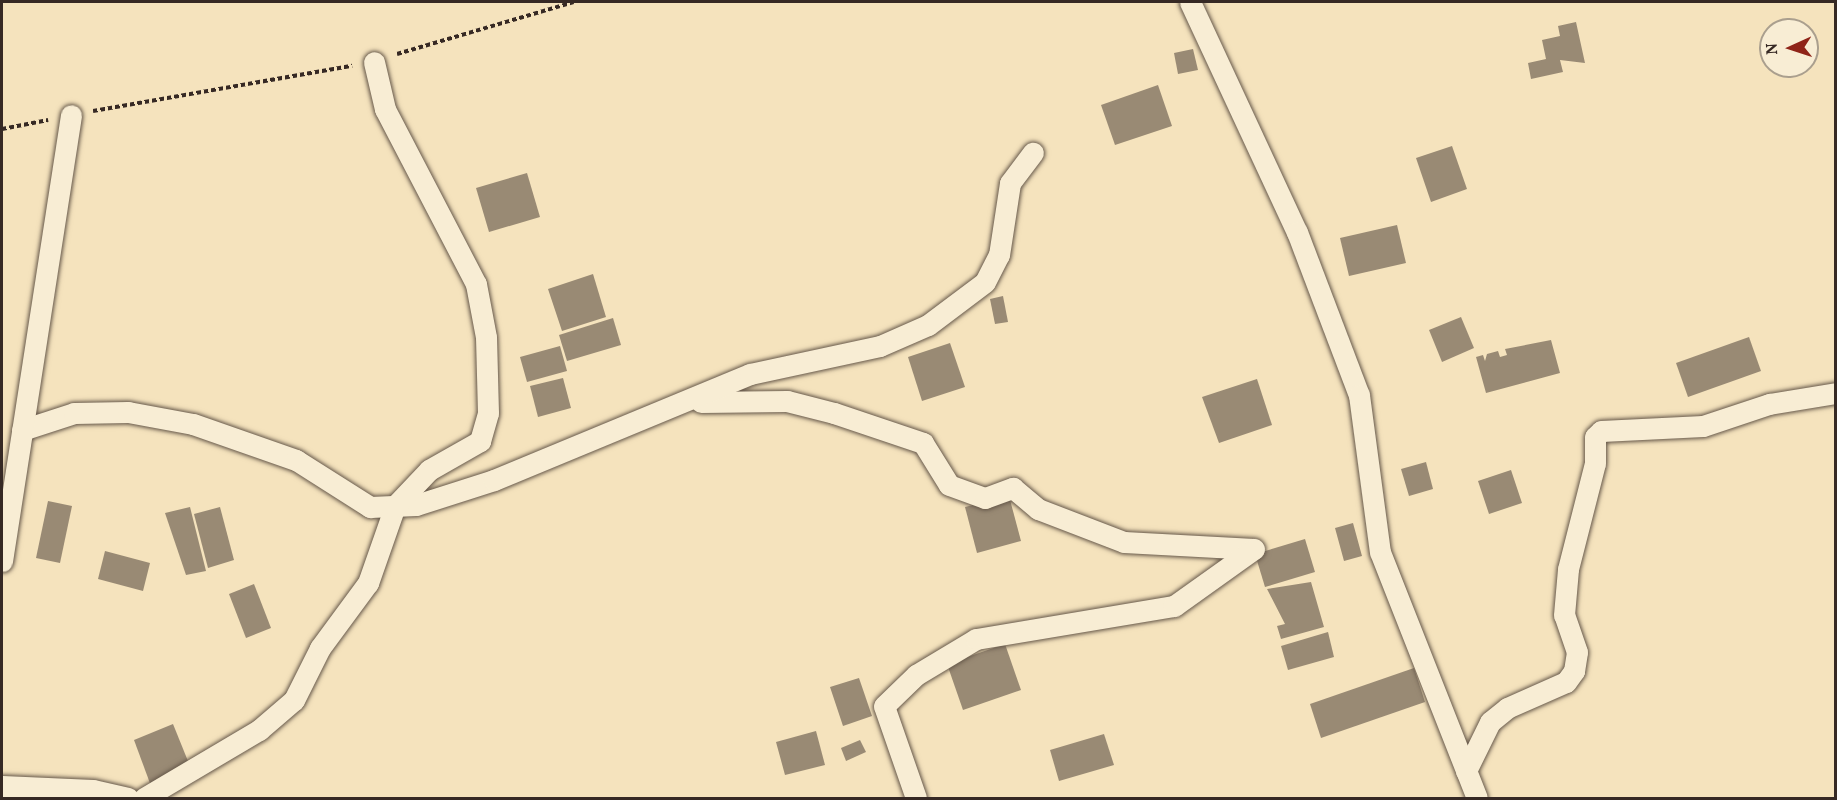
<!DOCTYPE html>
<style>
body{margin:0}
#map{position:relative;width:1837px;height:800px;overflow:hidden;background:#f5e3bd;font-family:Vollkorn,serif}
div>[style]{position:absolute}
.building>*{inset:0;background:#998a74}
.path>*{height:4px;margin-top:-2px;transform-origin:0;background:repeating-linear-gradient(90deg,#362924 0 4.5px,transparent 0 7.5px)}
.roads{filter:drop-shadow(0 0 2px #66584a) drop-shadow(0 0 2px #66584a)}
.minor>*{height:21px;margin:-10.5px;padding:0 10.5px;transform-origin:10.5px;border-radius:10.5px;background:#f8edd4}
span{translate:-50% -50%;white-space:nowrap;text-align:center;line-height:1.15;-webkit-text-stroke:5px #f8edd4;paint-order:stroke}
.frame{position:absolute;inset:0;border:3px solid #362924;pointer-events:none}
.north{position:absolute;left:1759px;top:18px;width:60px;height:60px;box-sizing:border-box;background:#f8edd4;border:2px solid #aa9f8e;border-radius:50%;rotate:267deg;font-size:16px;font-weight:700;line-height:24px;text-align:center;color:#362924}
.north::after{content:'';display:block;margin:auto;width:21px;height:27px;background:#8f2418;clip-path:polygon(50% 0,100% 100%,50% 72%,0 100%)}
</style>
<div id="map">
<div class="building">
<div style="clip-path:polygon(1576px 22px,1585px 63px,1560px 60px,1563px 72px,1531px 79px,1528px 63px,1546px 59px,1542px 40px,1560px 36px,1558px 26px)"></div>
<div style="clip-path:polygon(1193px 49px,1198px 70px,1178px 74px,1174px 53px)"></div>
<div style="clip-path:polygon(1158px 85px,1172px 126px,1115px 145px,1101px 105px)"></div>
<div style="clip-path:polygon(1452px 146px,1467px 189px,1431px 202px,1416px 158px)"></div>
<div style="clip-path:polygon(527px 173px,540px 217px,489px 232px,476px 188px)"></div>
<div style="clip-path:polygon(1397px 225px,1406px 263px,1349px 276px,1340px 238px)"></div>
<div style="clip-path:polygon(593px 274px,606px 317px,562px 331px,548px 289px)"></div>
<div style="clip-path:polygon(1003px 296px,1008px 322px,995px 324px,990px 299px)"></div>
<div style="clip-path:polygon(1461px 317px,1474px 348px,1442px 362px,1429px 330px)"></div>
<div style="clip-path:polygon(613px 318px,621px 345px,567px 361px,559px 335px)"></div>
<div style="clip-path:polygon(1749px 337px,1761px 371px,1688px 397px,1676px 363px)"></div>
<div style="clip-path:polygon(1551px 340px,1560px 373px,1486px 393px,1476px 357px,1483px 355px,1485px 361px,1487px 354px,1498px 351px,1500px 357px,1507px 355px,1505px 349px)"></div>
<div style="clip-path:polygon(950px 343px,965px 387px,922px 401px,908px 357px)"></div>
<div style="clip-path:polygon(560px 346px,567px 371px,527px 382px,520px 357px)"></div>
<div style="clip-path:polygon(563px 378px,571px 408px,538px 417px,530px 386px)"></div>
<div style="clip-path:polygon(1257px 379px,1272px 425px,1219px 443px,1202px 397px)"></div>
<div style="clip-path:polygon(1426px 462px,1433px 489px,1409px 496px,1401px 469px)"></div>
<div style="clip-path:polygon(1511px 470px,1522px 503px,1489px 514px,1478px 481px)"></div>
<div style="clip-path:polygon(1009px 496px,1021px 541px,977px 553px,965px 507px)"></div>
<div style="clip-path:polygon(48px 501px,72px 506px,60px 563px,36px 558px)"></div>
<div style="clip-path:polygon(190px 507px,206px 571px,186px 575px,165px 513px)"></div>
<div style="clip-path:polygon(220px 507px,234px 560px,208px 568px,194px 514px)"></div>
<div style="clip-path:polygon(1353px 523px,1362px 556px,1344px 561px,1335px 528px)"></div>
<div style="clip-path:polygon(1305px 539px,1315px 572px,1265px 587px,1255px 554px)"></div>
<div style="clip-path:polygon(105px 551px,150px 563px,143px 591px,98px 579px)"></div>
<div style="clip-path:polygon(1311px 582px,1324px 627px,1281px 639px,1277px 626px,1285px 624px,1267px 589px)"></div>
<div style="clip-path:polygon(254px 584px,271px 628px,246px 638px,229px 594px)"></div>
<div style="clip-path:polygon(1328px 632px,1334px 657px,1288px 670px,1281px 646px)"></div>
<div style="clip-path:polygon(1005px 644px,1021px 690px,963px 710px,947px 664px)"></div>
<div style="clip-path:polygon(1414px 668px,1425px 702px,1321px 738px,1310px 704px)"></div>
<div style="clip-path:polygon(859px 678px,872px 716px,843px 726px,830px 687px)"></div>
<div style="clip-path:polygon(173px 724px,192px 771px,151px 786px,134px 740px)"></div>
<div style="clip-path:polygon(816px 731px,825px 765px,785px 775px,776px 742px)"></div>
<div style="clip-path:polygon(1104px 734px,1114px 765px,1059px 781px,1050px 750px)"></div>
<div style="clip-path:polygon(860px 740px,866px 752px,846px 761px,841px 748px)"></div>
</div>
<div class="path">
<div style="left:397px;top:54px;width:184px;rotate:-16.4deg"></div>
<div style="left:93px;top:111px;width:263px;rotate:-9.9deg"></div>
<div style="left:2px;top:129px;width:47px;rotate:-11.1deg"></div>
</div>
<div class="roads">
<div class="minor">
<div style="left:1190px;top:2px;width:254px;rotate:65.1deg"></div>
<div style="left:1297px;top:232px;width:174px;rotate:69.2deg"></div>
<div style="left:1359px;top:395px;width:158px;rotate:82.4deg"></div>
<div style="left:1380px;top:552px;width:264px;rotate:68.5deg"></div>
<div style="left:701px;top:402px;width:86px;rotate:-0.7deg"></div>
<div style="left:787px;top:401px;width:49px;rotate:14.3deg"></div>
<div style="left:834px;top:413px;width:94px;rotate:18.6deg"></div>
<div style="left:923px;top:443px;width:49px;rotate:58.2deg"></div>
<div style="left:949px;top:485px;width:38px;rotate:20deg"></div>
<div style="left:985px;top:498px;width:30px;rotate:-20deg"></div>
<div style="left:1013px;top:488px;width:33px;rotate:40deg"></div>
<div style="left:1038px;top:509px;width:92px;rotate:21deg"></div>
<div style="left:1124px;top:542px;width:130px;rotate:3.1deg"></div>
<div style="left:22px;top:430px;width:55px;rotate:-18.1deg"></div>
<div style="left:74px;top:413px;width:54px;rotate:-1.1deg"></div>
<div style="left:128px;top:412px;width:66px;rotate:10.5deg"></div>
<div style="left:193px;top:424px;width:109px;rotate:19.3deg"></div>
<div style="left:296px;top:460px;width:88px;rotate:32.4deg"></div>
<div style="left:370px;top:507px;width:46px;rotate:-2.5deg"></div>
<div style="left:416px;top:505px;width:82px;rotate:-17.8deg"></div>
<div style="left:494px;top:480px;width:277px;rotate:-22.5deg"></div>
<div style="left:750px;top:374px;width:133px;rotate:-12.2deg"></div>
<div style="left:880px;top:346px;width:52px;rotate:-23.6deg"></div>
<div style="left:928px;top:325px;width:71px;rotate:-37deg"></div>
<div style="left:985px;top:282px;width:30px;rotate:-63deg"></div>
<div style="left:999px;top:255px;width:73px;rotate:-81.3deg"></div>
<div style="left:1010px;top:183px;width:38px;rotate:-53deg"></div>
<div style="left:2px;top:561px;width:451px;rotate:-81.2deg"></div>
<div style="left:1466px;top:771px;width:55px;rotate:-63.9deg"></div>
<div style="left:1490px;top:722px;width:22px;rotate:-39deg"></div>
<div style="left:1507px;top:708px;width:64px;rotate:-23.8deg"></div>
<div style="left:1566px;top:682px;width:14px;rotate:-54deg"></div>
<div style="left:1574px;top:671px;width:19px;rotate:-81deg"></div>
<div style="left:1577px;top:652px;width:39px;rotate:-109deg"></div>
<div style="left:1564px;top:615px;width:46px;rotate:-85deg"></div>
<div style="left:1568px;top:569px;width:109px;rotate:-75.7deg"></div>
<div style="left:1595px;top:463px;width:26px;rotate:-90deg"></div>
<div style="left:1595px;top:437px;width:8px;rotate:-45deg"></div>
<div style="left:1601px;top:431px;width:102px;rotate:-2.8deg"></div>
<div style="left:1703px;top:426px;width:70px;rotate:-18.4deg"></div>
<div style="left:1769px;top:404px;width:68px;rotate:-9.3deg"></div>
<div style="left:2px;top:786px;width:91px;rotate:2.5deg"></div>
<div style="left:93px;top:790px;width:36px;rotate:13deg"></div>
<div style="left:144px;top:798px;width:134px;rotate:-30.6deg"></div>
<div style="left:259px;top:730px;width:46px;rotate:-40.6deg"></div>
<div style="left:294px;top:700px;width:58px;rotate:-63.4deg"></div>
<div style="left:320px;top:648px;width:81px;rotate:-53.6deg"></div>
<div style="left:368px;top:583px;width:82px;rotate:-70.7deg"></div>
<div style="left:395px;top:506px;width:50px;rotate:-46.6deg"></div>
<div style="left:429px;top:470px;width:59px;rotate:-29.6deg"></div>
<div style="left:480px;top:441px;width:29px;rotate:-74deg"></div>
<div style="left:488px;top:413px;width:76px;rotate:-91.5deg"></div>
<div style="left:486px;top:337px;width:54px;rotate:-100.7deg"></div>
<div style="left:476px;top:284px;width:197px;rotate:-117.5deg"></div>
<div style="left:385px;top:109px;width:48px;rotate:-103.2deg"></div>
<div style="left:916px;top:798px;width:97px;rotate:-109.2deg"></div>
<div style="left:884px;top:706px;width:45px;rotate:-44.1deg"></div>
<div style="left:916px;top:675px;width:70px;rotate:-31deg"></div>
<div style="left:976px;top:639px;width:201px;rotate:-9.5deg"></div>
<div style="left:1174px;top:606px;width:98px;rotate:-35.5deg"></div>
</div>
</div>
<div class="frame"></div>
<div class="north">N</div>
</div>
